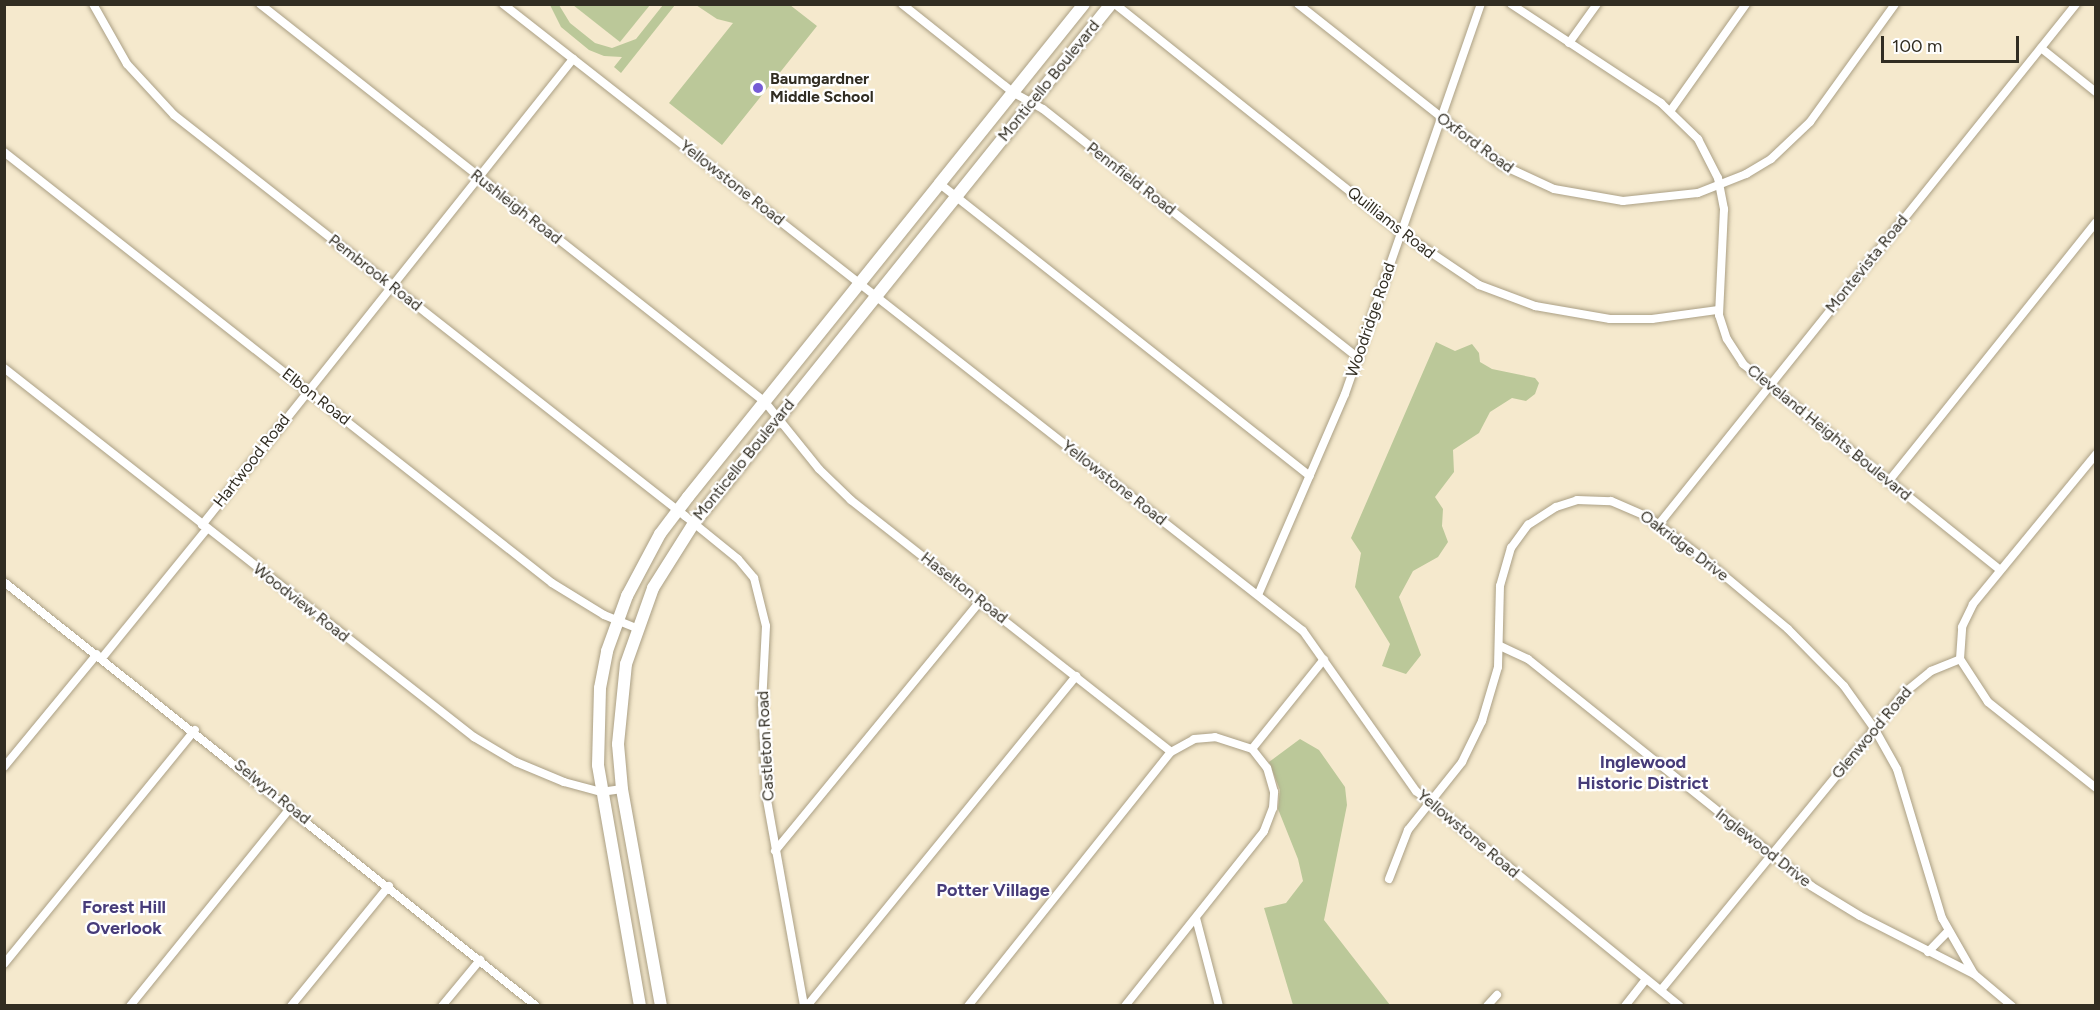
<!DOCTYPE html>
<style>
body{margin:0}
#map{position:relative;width:2100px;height:1010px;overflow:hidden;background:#f5e9cd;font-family:Figtree,sans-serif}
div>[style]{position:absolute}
.green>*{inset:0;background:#bbc899}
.roads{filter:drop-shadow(0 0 2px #aba085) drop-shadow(0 0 2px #aba085)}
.minor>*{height:8px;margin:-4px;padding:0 4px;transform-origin:4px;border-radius:4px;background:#fff}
.secondary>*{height:12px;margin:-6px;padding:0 6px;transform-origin:6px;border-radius:6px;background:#fff}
.dots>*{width:16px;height:16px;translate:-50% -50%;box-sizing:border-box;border:3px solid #fff;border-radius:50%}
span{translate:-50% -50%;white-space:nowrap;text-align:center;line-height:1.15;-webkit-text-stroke:4.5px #fff;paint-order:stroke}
.poi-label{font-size:16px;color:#312d22;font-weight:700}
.left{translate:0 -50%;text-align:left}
.street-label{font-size:16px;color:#312d22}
.neighbourhood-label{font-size:18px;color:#473c79;font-weight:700}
.frame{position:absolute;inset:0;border:6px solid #312d22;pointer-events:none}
.scale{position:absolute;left:1881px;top:36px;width:138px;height:27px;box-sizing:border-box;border:3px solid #312d22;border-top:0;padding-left:8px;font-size:18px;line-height:21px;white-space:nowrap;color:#312d22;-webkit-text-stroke:4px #fff;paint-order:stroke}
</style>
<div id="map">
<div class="green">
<div style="clip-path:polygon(550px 5px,559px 5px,570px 23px,595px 43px,612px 48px,636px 39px,663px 5px,675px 5px,621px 73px,614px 67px,622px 57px,604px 56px,589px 50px,561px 27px)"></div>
<div style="clip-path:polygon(573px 5px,650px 5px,620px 42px)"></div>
<div style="clip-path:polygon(696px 5px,790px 5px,817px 26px,722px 145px,669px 103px,733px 23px,717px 19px)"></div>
<div style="clip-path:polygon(1436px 342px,1455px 351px,1472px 344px,1479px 353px,1480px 362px,1492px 369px,1535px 378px,1539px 383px,1535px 394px,1526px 401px,1512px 398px,1490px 412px,1479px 433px,1453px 450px,1454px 472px,1435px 497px,1443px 509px,1442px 526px,1448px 542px,1438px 557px,1413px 571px,1399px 597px,1421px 655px,1406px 674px,1382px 666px,1390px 644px,1355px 587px,1361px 553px,1351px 538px)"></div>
<div style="clip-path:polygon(1300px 739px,1319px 750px,1345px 787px,1347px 805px,1324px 920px,1390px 1005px,1293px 1005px,1264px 908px,1286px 903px,1303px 881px,1298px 859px,1278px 809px,1280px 790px,1269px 762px)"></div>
</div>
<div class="roads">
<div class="minor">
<div style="left:93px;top:4px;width:69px;rotate:60.5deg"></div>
<div style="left:127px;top:64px;width:69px;rotate:47.3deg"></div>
<div style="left:174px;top:115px;width:650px;rotate:38.12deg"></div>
<div style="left:685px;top:516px;width:68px;rotate:39.1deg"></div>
<div style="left:738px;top:559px;width:25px;rotate:50deg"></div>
<div style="left:754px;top:578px;width:49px;rotate:76deg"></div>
<div style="left:766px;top:626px;width:78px;rotate:92.9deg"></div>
<div style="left:762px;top:704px;width:96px;rotate:87deg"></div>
<div style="left:767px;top:800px;width:209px;rotate:79.8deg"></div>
<div style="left:260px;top:4px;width:643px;rotate:38.24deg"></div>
<div style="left:765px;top:402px;width:86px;rotate:51.1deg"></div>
<div style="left:819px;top:469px;width:45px;rotate:44.1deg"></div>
<div style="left:851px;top:500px;width:407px;rotate:38.2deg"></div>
<div style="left:503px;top:4px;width:1016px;rotate:38.09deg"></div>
<div style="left:1303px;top:631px;width:196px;rotate:54.8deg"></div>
<div style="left:1416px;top:791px;width:340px;rotate:39.2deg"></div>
<div style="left:902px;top:4px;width:143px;rotate:38.5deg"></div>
<div style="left:1014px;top:93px;width:33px;rotate:29deg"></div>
<div style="left:1043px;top:109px;width:402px;rotate:38.3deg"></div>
<div style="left:1115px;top:4px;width:367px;rotate:38.6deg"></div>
<div style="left:1402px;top:233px;width:93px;rotate:34deg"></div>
<div style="left:1479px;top:285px;width:60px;rotate:20.6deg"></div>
<div style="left:1535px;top:306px;width:76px;rotate:9.8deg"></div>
<div style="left:1610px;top:319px;width:42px"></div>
<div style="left:1652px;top:319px;width:67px;rotate:-7.8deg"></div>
<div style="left:1298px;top:4px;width:260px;rotate:38.3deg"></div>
<div style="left:1502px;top:165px;width:57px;rotate:24.8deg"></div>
<div style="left:1554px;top:189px;width:70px;rotate:9.9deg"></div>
<div style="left:1623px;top:201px;width:75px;rotate:-6.1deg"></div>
<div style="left:1698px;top:193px;width:52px;rotate:-21.6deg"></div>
<div style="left:1746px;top:174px;width:29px;rotate:-31deg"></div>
<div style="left:1771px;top:159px;width:54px;rotate:-43.5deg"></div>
<div style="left:1810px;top:122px;width:145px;rotate:-54.2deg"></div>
<div style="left:1511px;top:4px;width:180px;rotate:33.4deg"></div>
<div style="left:1661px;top:103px;width:52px;rotate:44.2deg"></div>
<div style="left:1698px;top:139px;width:44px;rotate:62.9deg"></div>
<div style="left:1718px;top:178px;width:32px;rotate:79deg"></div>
<div style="left:1724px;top:209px;width:106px;rotate:92.7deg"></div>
<div style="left:1719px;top:315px;width:25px;rotate:72deg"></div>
<div style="left:1727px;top:339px;width:30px;rotate:57deg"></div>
<div style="left:1743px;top:364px;width:329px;rotate:38.7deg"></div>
<div style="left:1569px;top:43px;width:48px;rotate:-54.3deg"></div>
<div style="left:2041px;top:48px;width:70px;rotate:38.7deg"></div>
<div style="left:1671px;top:110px;width:130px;rotate:-54.7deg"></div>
<div style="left:4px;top:152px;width:697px;rotate:38.18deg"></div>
<div style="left:552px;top:583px;width:61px;rotate:31.6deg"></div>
<div style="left:604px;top:615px;width:35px;rotate:22deg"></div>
<div style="left:940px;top:184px;width:471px;rotate:38.3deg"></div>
<div style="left:4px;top:368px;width:598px;rotate:38.14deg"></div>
<div style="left:474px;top:737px;width:49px;rotate:30.8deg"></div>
<div style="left:516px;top:762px;width:52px;rotate:22.6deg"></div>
<div style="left:564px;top:782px;width:38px;rotate:15deg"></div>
<div style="left:601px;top:792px;width:21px;rotate:-8deg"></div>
<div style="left:1888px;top:482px;width:333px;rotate:-51.3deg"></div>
<div style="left:1659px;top:524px;width:667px;rotate:-51.27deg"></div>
<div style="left:202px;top:525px;width:596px;rotate:-51.48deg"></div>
<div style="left:4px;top:582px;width:680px;rotate:38.55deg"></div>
<div style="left:1258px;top:595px;width:219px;rotate:-66.6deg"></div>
<div style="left:1345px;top:394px;width:413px;rotate:-70.8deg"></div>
<div style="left:1500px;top:646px;width:31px;rotate:25deg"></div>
<div style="left:1528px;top:659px;width:363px;rotate:38.7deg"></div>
<div style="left:1811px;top:886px;width:57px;rotate:31.5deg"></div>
<div style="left:1860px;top:916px;width:128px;rotate:27deg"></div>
<div style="left:1974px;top:974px;width:50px;rotate:40.1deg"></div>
<div style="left:102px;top:658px;width:166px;rotate:-50.9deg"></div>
<div style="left:1960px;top:659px;width:51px;rotate:56.9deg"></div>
<div style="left:1988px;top:702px;width:138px;rotate:38.5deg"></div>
<div style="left:4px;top:767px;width:146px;rotate:-50.5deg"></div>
<div style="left:775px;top:851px;width:323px;rotate:-50.6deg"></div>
<div style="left:1389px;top:879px;width:53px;rotate:-68.8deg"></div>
<div style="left:1408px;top:830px;width:87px;rotate:-51.5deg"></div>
<div style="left:1462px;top:762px;width:46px;rotate:-64deg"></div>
<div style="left:1482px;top:721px;width:56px;rotate:-73.5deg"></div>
<div style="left:1498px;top:667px;width:81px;rotate:-88.6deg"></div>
<div style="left:1500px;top:586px;width:40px;rotate:-74deg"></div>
<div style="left:1511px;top:548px;width:29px;rotate:-54deg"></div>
<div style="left:1528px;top:525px;width:33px;rotate:-33deg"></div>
<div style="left:1556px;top:507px;width:22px;rotate:-18deg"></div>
<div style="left:1577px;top:500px;width:34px;rotate:2deg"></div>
<div style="left:1611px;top:501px;width:40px;rotate:23.4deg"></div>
<div style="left:1648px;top:517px;width:75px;rotate:36.9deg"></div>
<div style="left:1708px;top:562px;width:104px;rotate:39.9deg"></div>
<div style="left:1788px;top:629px;width:80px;rotate:45.5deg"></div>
<div style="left:1844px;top:686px;width:52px;rotate:54.5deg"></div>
<div style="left:1874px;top:728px;width:47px;rotate:60.7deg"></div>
<div style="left:1897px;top:769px;width:156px;rotate:73.2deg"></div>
<div style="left:1942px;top:918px;width:64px;rotate:60.3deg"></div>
<div style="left:1196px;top:918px;width:91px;rotate:75.4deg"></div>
<div style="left:1928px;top:952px;width:29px;rotate:-46deg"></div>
<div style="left:4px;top:964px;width:302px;rotate:-50.8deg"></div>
<div style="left:1661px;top:990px;width:384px;rotate:-50.7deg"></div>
<div style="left:1904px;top:693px;width:35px;rotate:-39deg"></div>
<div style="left:1931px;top:671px;width:31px;rotate:-22deg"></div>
<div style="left:1960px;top:659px;width:32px;rotate:-86deg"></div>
<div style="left:1962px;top:627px;width:25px;rotate:-64deg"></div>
<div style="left:1973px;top:604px;width:194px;rotate:-50.6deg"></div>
<div style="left:130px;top:1006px;width:256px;rotate:-51deg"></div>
<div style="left:291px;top:1006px;width:155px;rotate:-50.8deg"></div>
<div style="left:442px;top:1006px;width:60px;rotate:-50.4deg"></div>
<div style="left:807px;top:1006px;width:426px;rotate:-50.8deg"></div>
<div style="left:968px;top:1006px;width:325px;rotate:-51.4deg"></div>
<div style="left:1171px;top:752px;width:26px;rotate:-29deg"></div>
<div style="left:1194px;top:739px;width:21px;rotate:-5deg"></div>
<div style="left:1215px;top:737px;width:39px;rotate:18deg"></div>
<div style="left:1125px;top:1006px;width:223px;rotate:-51.5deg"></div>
<div style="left:1264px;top:831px;width:25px;rotate:-69deg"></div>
<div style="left:1273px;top:808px;width:16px;rotate:-86deg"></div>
<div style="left:1274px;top:792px;width:25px;rotate:-106deg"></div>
<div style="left:1267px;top:768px;width:24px;rotate:-128deg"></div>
<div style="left:1252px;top:749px;width:115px;rotate:-51.3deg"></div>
<div style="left:1487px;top:1006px;width:15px;rotate:-48deg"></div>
<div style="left:1625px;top:1006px;width:34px;rotate:-52deg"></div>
</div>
<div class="secondary">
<div style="left:640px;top:1006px;width:245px;rotate:-99.9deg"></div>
<div style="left:598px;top:765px;width:77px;rotate:-88.5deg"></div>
<div style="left:600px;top:688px;width:38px;rotate:-79deg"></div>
<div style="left:607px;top:651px;width:59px;rotate:-70deg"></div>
<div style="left:627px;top:596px;width:70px;rotate:-62deg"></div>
<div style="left:660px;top:534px;width:46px;rotate:-52.9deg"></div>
<div style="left:688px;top:497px;width:632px;rotate:-51.23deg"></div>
<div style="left:661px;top:1006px;width:220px;rotate:-100.2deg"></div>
<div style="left:622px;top:789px;width:45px;rotate:-95.1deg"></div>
<div style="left:618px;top:744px;width:80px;rotate:-84.3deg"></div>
<div style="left:626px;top:664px;width:81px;rotate:-70.4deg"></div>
<div style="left:653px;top:588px;width:77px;rotate:-57.8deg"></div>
<div style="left:694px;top:523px;width:666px;rotate:-51.22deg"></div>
</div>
</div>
<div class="dots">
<div style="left:758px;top:88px;background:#765cd6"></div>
</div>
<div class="poi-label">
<span class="left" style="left:770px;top:88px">Baumgardner<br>Middle School</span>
</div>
<div class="street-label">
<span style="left:1049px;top:81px;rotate:-51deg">Monticello Boulevard</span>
<span style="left:1475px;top:143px;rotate:36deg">Oxford Road</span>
<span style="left:1131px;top:179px;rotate:38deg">Pennfield Road</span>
<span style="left:732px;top:183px;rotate:38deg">Yellowstone Road</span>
<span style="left:516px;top:207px;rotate:38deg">Rushleigh Road</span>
<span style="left:1391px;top:223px;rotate:38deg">Quilliams Road</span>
<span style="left:1867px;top:264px;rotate:-51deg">Montevista Road</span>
<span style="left:375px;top:273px;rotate:38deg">Pembrook Road</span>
<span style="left:1371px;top:320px;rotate:-71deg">Woodridge Road</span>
<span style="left:316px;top:397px;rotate:38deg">Elbon Road</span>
<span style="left:1829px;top:433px;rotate:39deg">Cleveland Heights Boulevard</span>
<span style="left:744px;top:460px;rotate:-51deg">Monticello Boulevard</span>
<span style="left:252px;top:461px;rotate:-52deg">Hartwood Road</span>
<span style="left:1114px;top:483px;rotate:38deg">Yellowstone Road</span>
<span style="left:1684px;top:546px;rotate:37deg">Oakridge Drive</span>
<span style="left:964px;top:588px;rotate:38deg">Haselton Road</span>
<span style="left:301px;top:603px;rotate:38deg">Woodview Road</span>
<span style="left:1872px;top:733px;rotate:-50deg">Glenwood Road</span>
<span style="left:766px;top:746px;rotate:-93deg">Castleton Road</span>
<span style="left:272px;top:792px;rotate:39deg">Selwyn Road</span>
<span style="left:1468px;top:834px;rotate:40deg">Yellowstone Road</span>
<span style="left:1763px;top:848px;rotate:38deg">Inglewood Drive</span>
</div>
<div class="neighbourhood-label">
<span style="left:1643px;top:773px">Inglewood<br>Historic District</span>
<span style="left:993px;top:890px">Potter Village</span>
<span style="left:124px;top:918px">Forest Hill<br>Overlook</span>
</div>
<div class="frame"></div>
<div class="scale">100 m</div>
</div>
